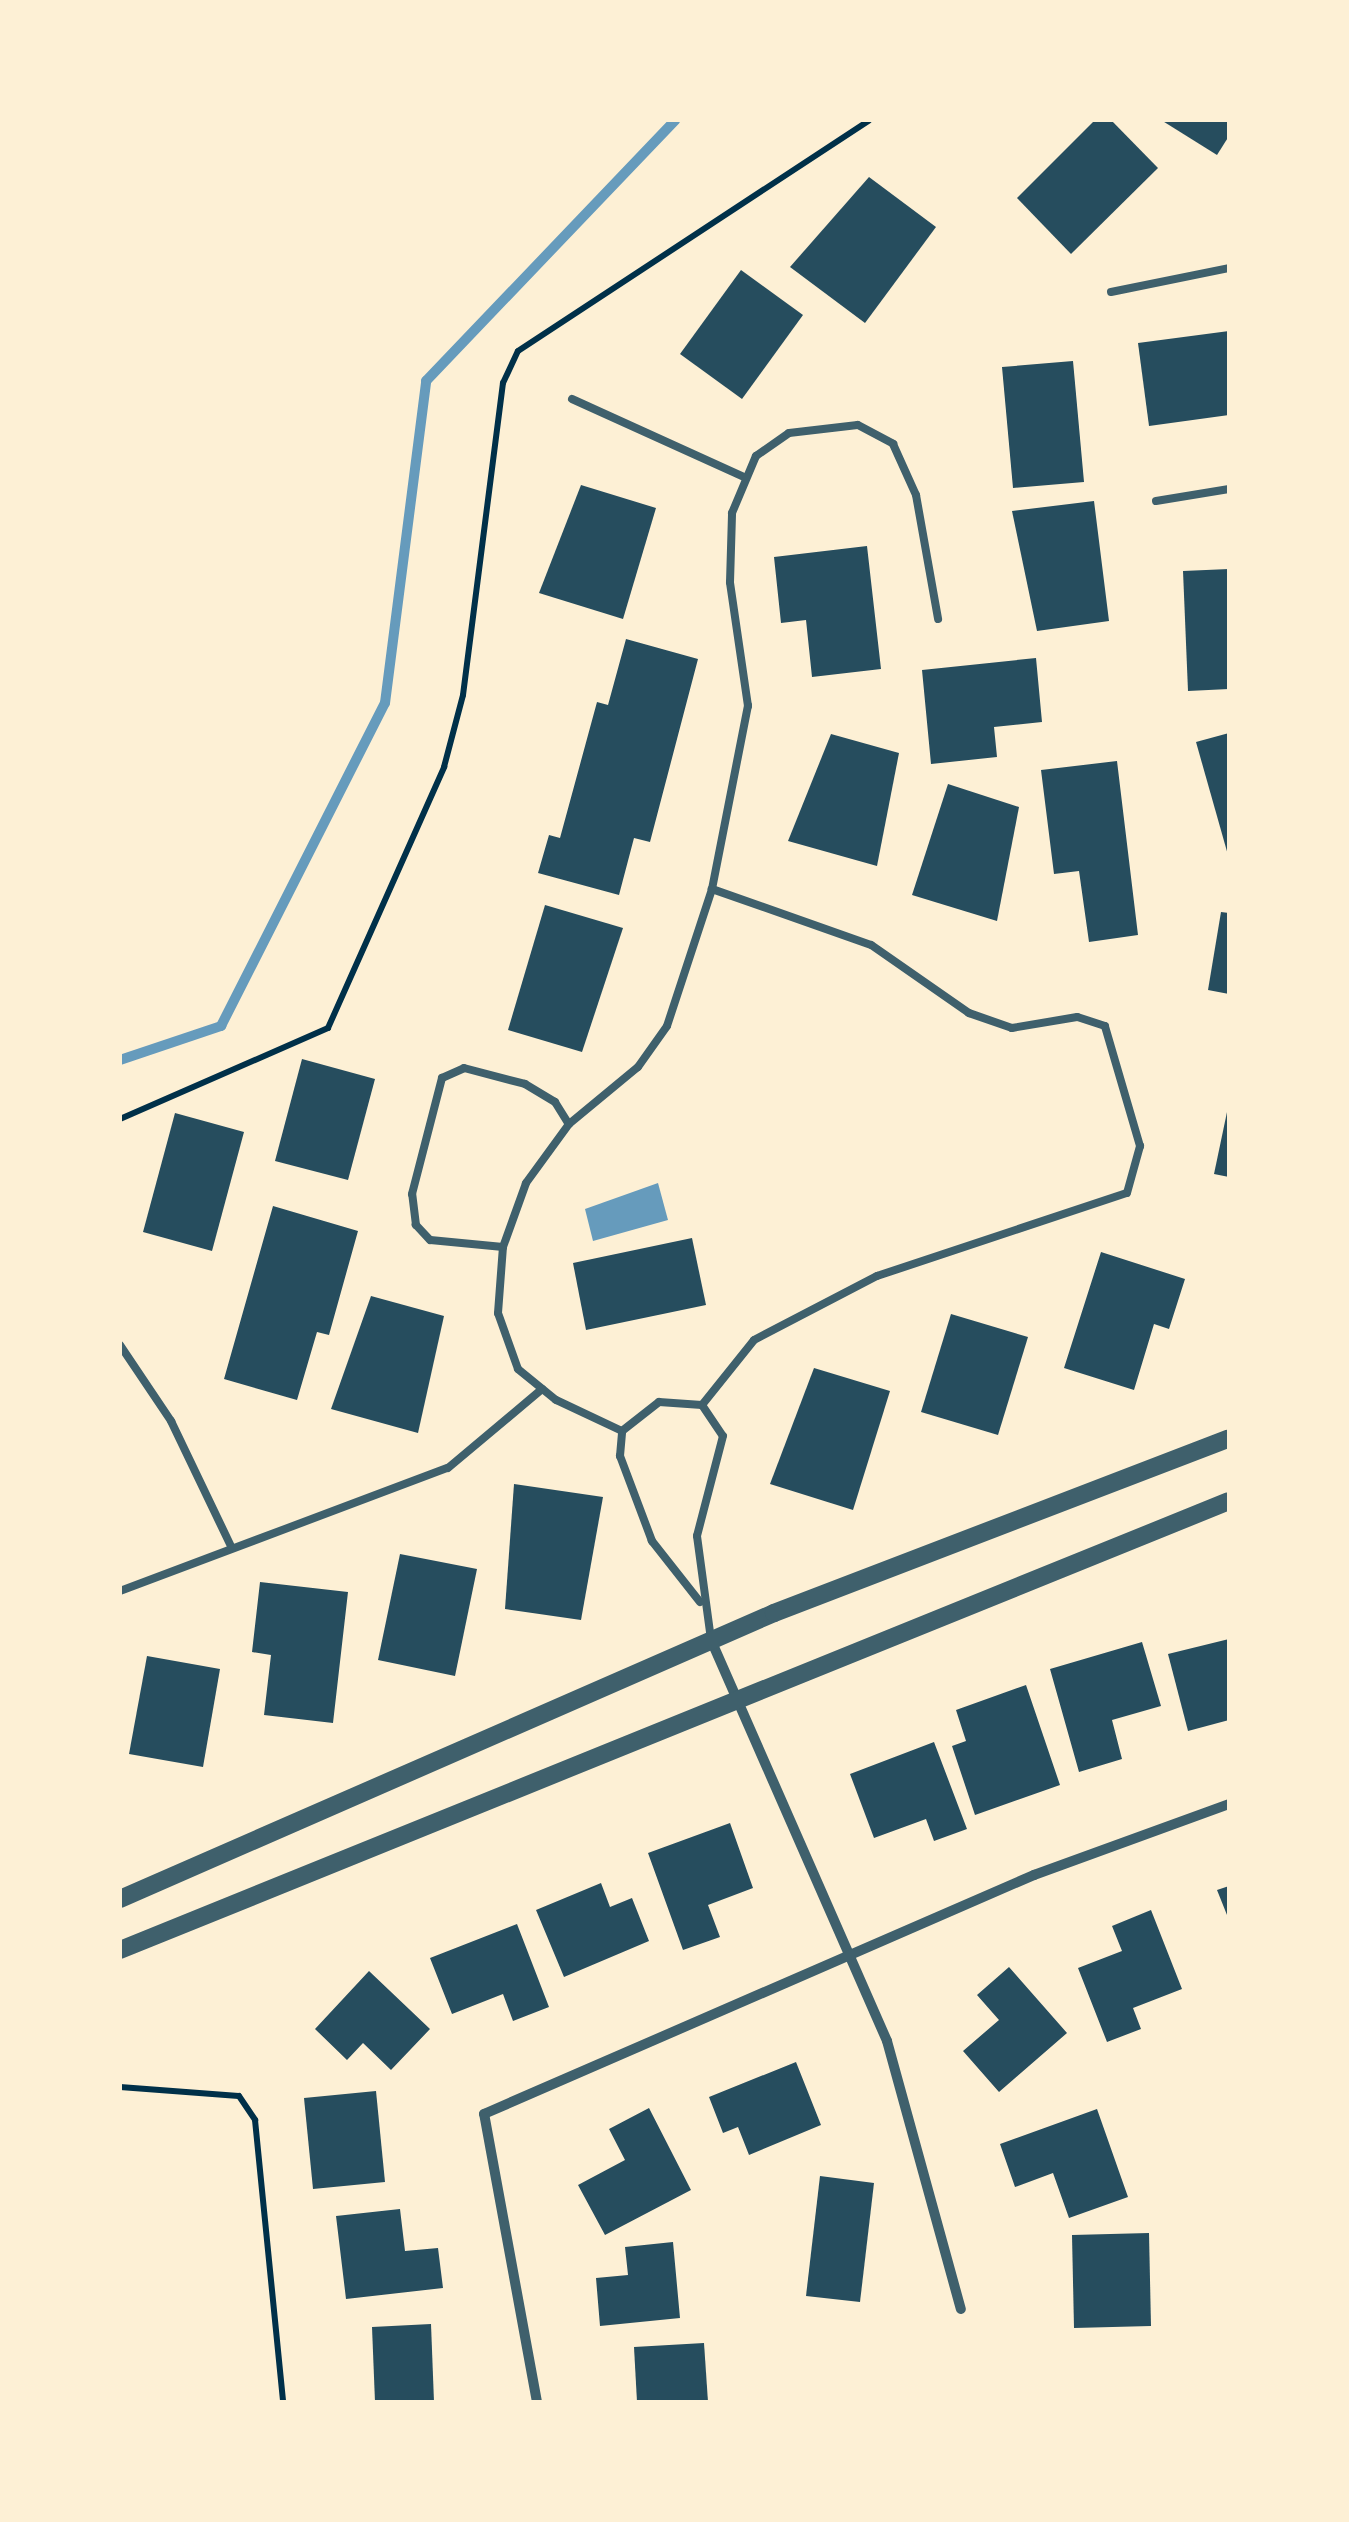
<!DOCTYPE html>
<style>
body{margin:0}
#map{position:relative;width:1349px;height:2522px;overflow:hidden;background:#fdf0d5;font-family:"Space Grotesk",sans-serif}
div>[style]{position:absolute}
.water>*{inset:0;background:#669bbc}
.stream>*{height:10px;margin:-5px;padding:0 5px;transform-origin:5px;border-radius:5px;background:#669bbc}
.building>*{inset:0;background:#264d5e}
.path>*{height:6px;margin:-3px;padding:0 3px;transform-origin:3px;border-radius:3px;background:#003049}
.service>*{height:8px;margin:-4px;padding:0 4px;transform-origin:4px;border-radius:4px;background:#3f606c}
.minor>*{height:10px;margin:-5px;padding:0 5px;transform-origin:5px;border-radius:5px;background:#3f606c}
.tertiary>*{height:18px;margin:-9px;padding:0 9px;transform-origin:9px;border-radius:9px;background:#3f606c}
span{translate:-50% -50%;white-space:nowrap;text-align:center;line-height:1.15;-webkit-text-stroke:9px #fdf0d5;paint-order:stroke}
.frame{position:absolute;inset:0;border:122px solid #fdf0d5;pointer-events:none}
</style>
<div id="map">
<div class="water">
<div style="clip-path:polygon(658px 1183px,668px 1220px,593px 1241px,585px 1209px)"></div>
</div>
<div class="stream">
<div style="left:120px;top:1060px;width:107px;rotate:-18.6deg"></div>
<div style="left:221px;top:1026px;width:362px;rotate:-63.1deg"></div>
<div style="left:385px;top:703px;width:325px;rotate:-82.7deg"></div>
<div style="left:426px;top:381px;width:361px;rotate:-46.3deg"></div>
</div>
<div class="building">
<div style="clip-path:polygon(1095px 120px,1111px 120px,1158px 168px,1071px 254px,1017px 198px)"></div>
<div style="clip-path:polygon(1161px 120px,1229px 120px,1229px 136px,1217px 155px)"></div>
<div style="clip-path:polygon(869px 177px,936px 227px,865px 323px,790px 267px)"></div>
<div style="clip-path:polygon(741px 270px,803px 315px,742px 399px,680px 354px)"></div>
<div style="clip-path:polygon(1229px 331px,1229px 415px,1149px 426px,1138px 343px)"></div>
<div style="clip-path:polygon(1073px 361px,1084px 482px,1013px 488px,1002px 367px)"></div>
<div style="clip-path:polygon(581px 485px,656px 508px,623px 619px,539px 593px)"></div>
<div style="clip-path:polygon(1094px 501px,1109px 621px,1037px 631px,1012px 511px)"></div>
<div style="clip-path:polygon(867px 546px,881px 669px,812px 677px,806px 620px,781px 623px,774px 557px)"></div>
<div style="clip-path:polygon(1229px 569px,1229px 689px,1188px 691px,1183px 571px)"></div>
<div style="clip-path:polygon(626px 639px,698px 659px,650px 842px,634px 838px,619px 895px,538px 873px,549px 835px,560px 838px,597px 702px,608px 705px)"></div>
<div style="clip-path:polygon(1036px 658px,1042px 722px,994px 727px,997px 757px,931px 764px,922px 670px)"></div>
<div style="clip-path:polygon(1229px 733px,1229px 855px,1228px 855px,1196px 742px)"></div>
<div style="clip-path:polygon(831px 734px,899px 753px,877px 866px,788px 841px)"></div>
<div style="clip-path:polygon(1117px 761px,1138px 935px,1089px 942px,1079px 871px,1054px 874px,1041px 770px)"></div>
<div style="clip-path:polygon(948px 784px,1019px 807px,997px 921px,912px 895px)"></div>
<div style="clip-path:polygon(545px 905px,623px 928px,582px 1052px,508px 1030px)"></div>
<div style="clip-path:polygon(1221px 912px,1229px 913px,1229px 994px,1208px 990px)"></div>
<div style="clip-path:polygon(302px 1059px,375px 1079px,348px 1180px,275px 1161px)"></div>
<div style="clip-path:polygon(1227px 1112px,1229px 1112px,1229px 1177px,1214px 1174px)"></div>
<div style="clip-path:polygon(175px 1113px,244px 1132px,212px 1251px,143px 1232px)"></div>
<div style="clip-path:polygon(273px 1206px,358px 1231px,329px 1335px,317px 1332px,297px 1400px,224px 1379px)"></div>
<div style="clip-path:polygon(692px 1238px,706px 1305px,586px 1330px,573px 1263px)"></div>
<div style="clip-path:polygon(1101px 1252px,1185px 1279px,1169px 1329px,1154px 1324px,1134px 1390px,1064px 1368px)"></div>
<div style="clip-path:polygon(371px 1296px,444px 1316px,418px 1433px,331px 1409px)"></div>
<div style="clip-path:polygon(951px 1314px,1028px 1337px,998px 1435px,921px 1412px)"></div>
<div style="clip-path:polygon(814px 1368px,890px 1391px,853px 1510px,770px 1484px)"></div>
<div style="clip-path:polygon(514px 1484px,603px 1497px,581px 1620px,505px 1609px)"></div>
<div style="clip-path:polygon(400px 1554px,477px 1569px,455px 1676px,378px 1660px)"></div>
<div style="clip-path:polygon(260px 1582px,348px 1592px,333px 1723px,264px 1715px,271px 1655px,252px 1652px)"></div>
<div style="clip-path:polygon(1229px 1639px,1229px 1720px,1188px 1731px,1168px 1654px)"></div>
<div style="clip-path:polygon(1142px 1642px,1161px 1706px,1112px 1720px,1122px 1759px,1079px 1772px,1050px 1669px)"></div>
<div style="clip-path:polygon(147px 1656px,220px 1669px,203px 1767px,129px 1754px)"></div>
<div style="clip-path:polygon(1026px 1685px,1060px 1785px,975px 1815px,952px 1746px,966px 1741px,956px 1710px)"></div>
<div style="clip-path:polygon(934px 1742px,967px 1829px,934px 1841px,926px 1819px,874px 1838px,850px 1774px)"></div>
<div style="clip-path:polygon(730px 1823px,753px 1888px,708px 1905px,720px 1937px,683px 1950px,648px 1853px)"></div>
<div style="clip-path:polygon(601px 1883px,610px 1907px,632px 1898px,649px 1941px,564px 1977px,536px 1910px)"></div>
<div style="clip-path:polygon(1229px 1886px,1229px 1920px,1217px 1890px)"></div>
<div style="clip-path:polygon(1151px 1910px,1182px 1989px,1133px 2008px,1141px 2029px,1107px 2042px,1078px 1968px,1122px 1951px,1112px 1926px)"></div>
<div style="clip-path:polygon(517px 1924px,549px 2007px,513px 2021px,503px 1994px,452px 2014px,430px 1958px)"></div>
<div style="clip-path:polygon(1009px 1967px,1067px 2033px,999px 2092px,963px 2051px,999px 2020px,977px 1995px)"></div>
<div style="clip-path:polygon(369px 1971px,430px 2029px,391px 2070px,363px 2043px,347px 2060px,315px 2029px)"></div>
<div style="clip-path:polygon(796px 2062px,821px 2125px,749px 2155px,738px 2127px,723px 2133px,709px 2097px)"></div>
<div style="clip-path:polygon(376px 2091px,385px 2182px,313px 2189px,304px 2098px)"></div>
<div style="clip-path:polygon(649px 2108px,691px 2190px,605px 2235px,578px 2185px,625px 2160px,609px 2129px)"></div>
<div style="clip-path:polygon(1097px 2109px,1128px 2197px,1069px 2218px,1053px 2173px,1015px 2187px,1000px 2144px)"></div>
<div style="clip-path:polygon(820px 2176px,874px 2183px,860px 2302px,806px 2296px)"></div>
<div style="clip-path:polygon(400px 2209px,405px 2251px,438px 2248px,443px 2288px,346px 2299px,336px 2216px)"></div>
<div style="clip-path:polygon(1149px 2233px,1151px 2326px,1074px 2328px,1072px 2235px)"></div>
<div style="clip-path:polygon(673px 2242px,680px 2318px,600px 2326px,596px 2278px,628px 2275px,625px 2247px)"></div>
<div style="clip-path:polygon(431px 2324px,434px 2402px,375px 2402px,372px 2327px)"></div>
<div style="clip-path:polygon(704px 2343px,708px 2402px,637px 2402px,634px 2347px)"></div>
</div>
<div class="path">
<div style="left:120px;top:1119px;width:227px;rotate:-23.6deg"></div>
<div style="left:328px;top:1028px;width:286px;rotate:-66deg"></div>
<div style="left:444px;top:767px;width:74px;rotate:-75.2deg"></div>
<div style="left:463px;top:695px;width:315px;rotate:-82.7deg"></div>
<div style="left:503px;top:383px;width:35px;rotate:-65deg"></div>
<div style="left:518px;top:351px;width:420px;rotate:-33.3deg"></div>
<div style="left:120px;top:2087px;width:119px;rotate:4.3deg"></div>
<div style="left:239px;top:2096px;width:29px;rotate:56deg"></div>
<div style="left:255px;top:2120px;width:283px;rotate:84.3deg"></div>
</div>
<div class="service">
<div style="left:1111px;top:292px;width:120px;rotate:-11.5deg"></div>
<div style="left:572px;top:399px;width:191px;rotate:24.4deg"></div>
<div style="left:1156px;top:501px;width:74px;rotate:-9.3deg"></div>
<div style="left:503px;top:1247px;width:73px;rotate:-174.5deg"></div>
<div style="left:430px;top:1240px;width:21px;rotate:-133deg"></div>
<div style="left:416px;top:1225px;width:31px;rotate:-97deg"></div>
<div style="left:412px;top:1194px;width:120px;rotate:-75.5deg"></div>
<div style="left:442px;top:1078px;width:24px;rotate:-24deg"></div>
<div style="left:464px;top:1068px;width:63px;rotate:14.7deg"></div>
<div style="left:525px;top:1084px;width:35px;rotate:31deg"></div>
<div style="left:555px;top:1102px;width:26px;rotate:58deg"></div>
<div style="left:120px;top:1345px;width:92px;rotate:56.1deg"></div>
<div style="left:171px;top:1421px;width:139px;rotate:64.4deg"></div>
<div style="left:702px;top:1405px;width:83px;rotate:-51.3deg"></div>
<div style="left:754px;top:1340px;width:139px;rotate:-27.5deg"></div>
<div style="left:877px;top:1276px;width:263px;rotate:-18.4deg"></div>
<div style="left:1127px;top:1193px;width:49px;rotate:-74.5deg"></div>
<div style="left:1140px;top:1146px;width:125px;rotate:-106.3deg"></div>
<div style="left:1105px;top:1026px;width:29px;rotate:-162deg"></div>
<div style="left:1077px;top:1017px;width:66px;rotate:170.4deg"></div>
<div style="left:1012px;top:1028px;width:46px;rotate:-160.8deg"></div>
<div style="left:969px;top:1013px;width:119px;rotate:-145.2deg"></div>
<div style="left:871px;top:945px;width:169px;rotate:-160.6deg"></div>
<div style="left:712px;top:889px;width:187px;rotate:-78.9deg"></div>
<div style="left:748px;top:706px;width:125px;rotate:-98.3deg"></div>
<div style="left:730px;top:582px;width:69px;rotate:-88.3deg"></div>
<div style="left:732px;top:513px;width:62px;rotate:-67.2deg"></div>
<div style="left:756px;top:456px;width:40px;rotate:-34.9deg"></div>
<div style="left:789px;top:433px;width:69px;rotate:-6.6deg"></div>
<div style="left:858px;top:425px;width:40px;rotate:28deg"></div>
<div style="left:893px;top:444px;width:56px;rotate:65.7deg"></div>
<div style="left:916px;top:495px;width:126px;rotate:79.9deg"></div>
<div style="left:622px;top:1431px;width:73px;rotate:-154.8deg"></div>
<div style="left:556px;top:1400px;width:49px;rotate:-140.8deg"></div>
<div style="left:518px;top:1369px;width:59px;rotate:-109.7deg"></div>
<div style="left:498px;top:1313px;width:66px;rotate:-85.7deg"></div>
<div style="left:503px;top:1247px;width:68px;rotate:-70.2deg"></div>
<div style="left:526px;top:1183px;width:73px;rotate:-53.9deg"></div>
<div style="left:569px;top:1124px;width:89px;rotate:-39.6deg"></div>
<div style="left:638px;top:1067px;width:50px;rotate:-54.7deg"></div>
<div style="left:667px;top:1026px;width:144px;rotate:-71.8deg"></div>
<div style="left:120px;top:1591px;width:350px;rotate:-20.6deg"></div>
<div style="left:448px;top:1468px;width:123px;rotate:-40deg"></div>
<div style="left:700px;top:1602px;width:78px;rotate:-128.2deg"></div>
<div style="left:652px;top:1541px;width:91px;rotate:-110.6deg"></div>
<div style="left:620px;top:1456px;width:25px;rotate:-85deg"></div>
<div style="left:622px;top:1431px;width:47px;rotate:-38.1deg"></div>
<div style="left:659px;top:1402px;width:43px;rotate:4deg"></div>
<div style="left:702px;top:1405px;width:37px;rotate:56deg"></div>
<div style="left:723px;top:1436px;width:103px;rotate:104.6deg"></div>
<div style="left:697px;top:1536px;width:105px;rotate:82.3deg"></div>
</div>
<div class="minor">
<div style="left:711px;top:1640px;width:438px;rotate:66.3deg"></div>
<div style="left:887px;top:2041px;width:278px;rotate:74.6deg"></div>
<div style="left:537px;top:2402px;width:293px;rotate:-100.4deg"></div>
<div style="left:484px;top:2114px;width:600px;rotate:-23.49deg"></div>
<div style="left:1034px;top:1875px;width:208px;rotate:-20deg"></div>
</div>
<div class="tertiary">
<div style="left:120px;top:1899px;width:714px;rotate:-23.62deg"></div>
<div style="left:774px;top:1613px;width:487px;rotate:-21deg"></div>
<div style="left:120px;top:1950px;width:1196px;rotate:-22.04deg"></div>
</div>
<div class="frame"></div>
</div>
